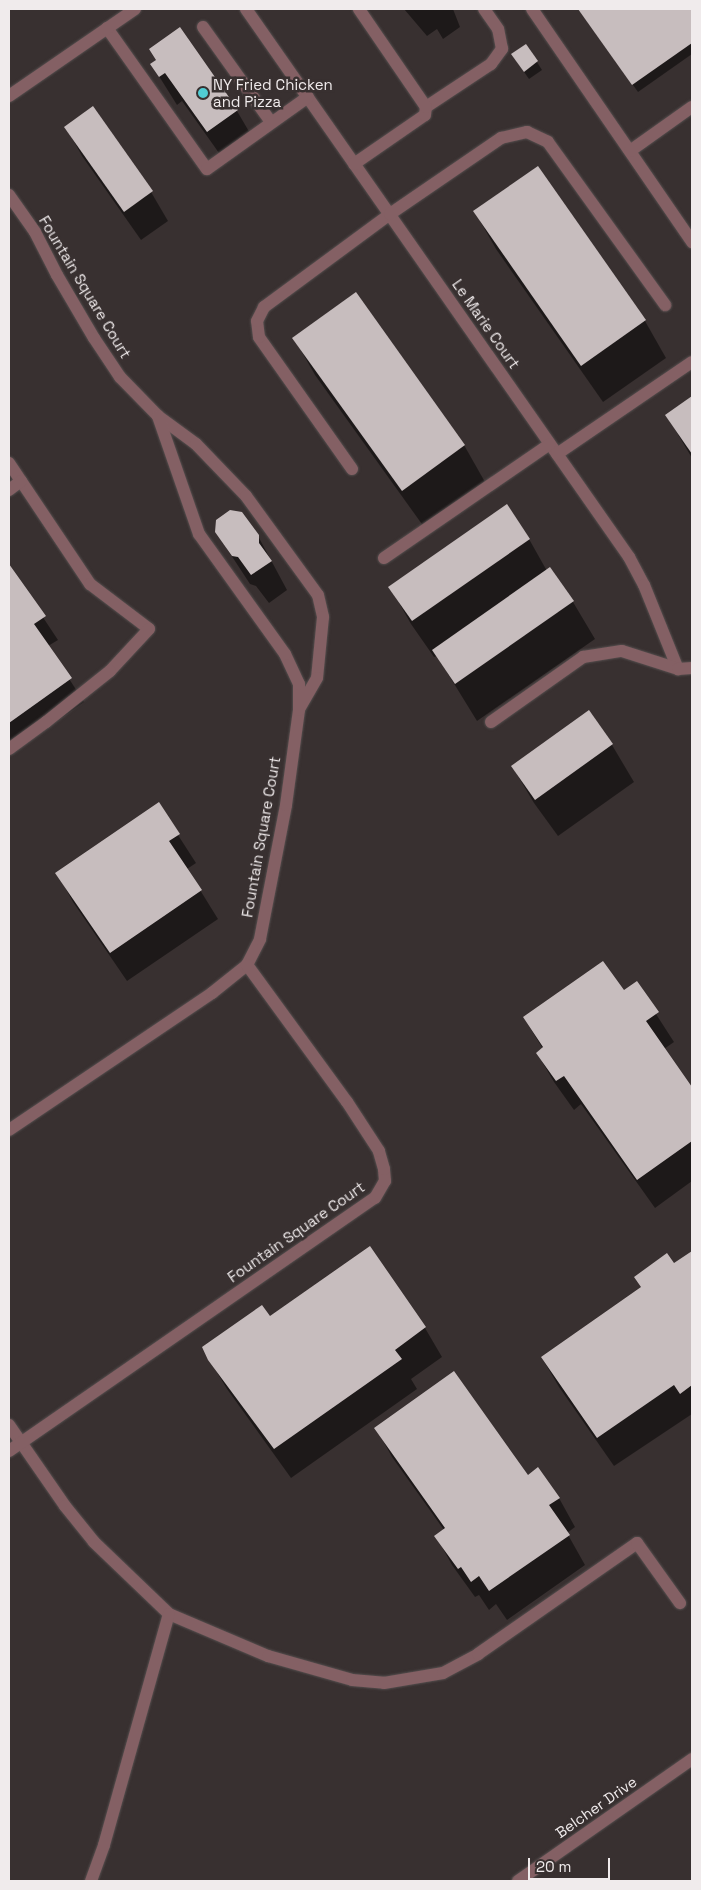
<!DOCTYPE html>
<style>
body{margin:0}
#map{position:relative;width:701px;height:1890px;overflow:hidden;background:#383030;font-family:"Space Grotesk",sans-serif}
div>[style]{position:absolute}
.shadow>*{inset:0;background:#0007}
.building>*{inset:0;background:#c7bdbe}
.roads{filter:drop-shadow(0 0 1px #554e4e) drop-shadow(0 0 1px #554e4e)}
.minor>*{height:12px;margin:-6px;padding:0 6px;transform-origin:6px;border-radius:6px;background:#846064}
.dots>*{width:14px;height:14px;translate:-50% -50%;box-sizing:border-box;border:2px solid #383030;border-radius:50%}
span{translate:-50% -50%;white-space:nowrap;text-align:center;line-height:1.15;-webkit-text-stroke:5px #383030;paint-order:stroke}
.poi-label{font-size:15px;color:#f0ebec}
.left{translate:0 -50%;text-align:left}
.street-label{font-size:15px;color:#f0ebec}
.frame{position:absolute;inset:0;border:10px solid #f0ebec;pointer-events:none}
.scale{position:absolute;left:528px;top:1858px;width:82px;height:22px;box-sizing:border-box;border:2px solid #f0ebec;border-top:0;padding-left:6px;font-size:15px;line-height:18px;white-space:nowrap;color:#f0ebec;-webkit-text-stroke:4px #383030;paint-order:stroke}
</style>
<div id="map">
<div class="shadow">
<div style="clip-path:polygon(404px 9px,453px 9px,460px 27px,443px 39px,437px 29px,427px 36px)"></div>
<div style="clip-path:polygon(579px 9px,692px 9px,692px 54px,638px 92px)"></div>
<div style="clip-path:polygon(179px 29px,237px 111px,254px 140px,224px 160px,182px 101px,177px 105px,152px 65px,157px 61px)"></div>
<div style="clip-path:polygon(526px 45px,542px 70px,529px 79px,517px 62px)"></div>
<div style="clip-path:polygon(93px 108px,151px 192px,168px 221px,141px 240px,82px 156px,66px 127px)"></div>
<div style="clip-path:polygon(538px 168px,645px 321px,666px 358px,603px 402px,496px 249px,475px 212px)"></div>
<div style="clip-path:polygon(294px 338px,464px 445px,485px 482px,424px 527px,315px 375px)"></div>
<div style="clip-path:polygon(692px 398px,692px 458px,667px 416px)"></div>
<div style="clip-path:polygon(216px 532px,258px 536px,287px 590px,269px 603px,256px 586px,250px 584px)"></div>
<div style="clip-path:polygon(529px 539px,547px 571px,550px 569px,573px 602px,595px 639px,477px 721px,437px 656px,434px 657px,411px 624px,390px 587px)"></div>
<div style="clip-path:polygon(9px 566px,58px 640px,48px 646px,84px 702px,9px 755px)"></div>
<div style="clip-path:polygon(589px 712px,612px 745px,634px 782px,558px 836px,534px 803px,512px 766px)"></div>
<div style="clip-path:polygon(158px 804px,196px 863px,187px 869px,218px 919px,127px 981px,73px 902px,57px 873px)"></div>
<div style="clip-path:polygon(636px 983px,674px 1042px,664px 1049px,692px 1090px,692px 1181px,655px 1208px,581px 1104px,574px 1110px,554px 1082px,537px 1053px,543px 1049px,524px 1018px,624px 992px)"></div>
<div style="clip-path:polygon(369px 1248px,425px 1328px,442px 1357px,411px 1379px,417px 1389px,291px 1478px,227px 1389px,209px 1359px)"></div>
<div style="clip-path:polygon(692px 1252px,692px 1414px,614px 1466px,559px 1387px,542px 1358px)"></div>
<div style="clip-path:polygon(376px 1428px,527px 1477px,559px 1498px,575px 1527px,567px 1533px,585px 1565px,507px 1620px,496px 1604px,489px 1610px,479px 1595px,475px 1597px,452px 1565px,436px 1536px,444px 1530px,392px 1457px)"></div>
</div>
<div class="building">
<div style="clip-path:polygon(578px 9px,692px 9px,692px 43px,632px 85px)"></div>
<div style="clip-path:polygon(180px 27px,238px 110px,207px 132px,165px 73px,159px 77px,150px 64px,156px 60px,149px 49px)"></div>
<div style="clip-path:polygon(526px 44px,538px 61px,524px 72px,511px 54px)"></div>
<div style="clip-path:polygon(93px 106px,153px 191px,124px 212px,64px 127px)"></div>
<div style="clip-path:polygon(538px 166px,646px 320px,581px 366px,473px 211px)"></div>
<div style="clip-path:polygon(356px 292px,465px 445px,402px 491px,292px 338px)"></div>
<div style="clip-path:polygon(692px 396px,692px 454px,665px 415px)"></div>
<div style="clip-path:polygon(507px 504px,530px 539px,412px 621px,388px 587px)"></div>
<div style="clip-path:polygon(230px 510px,242px 512px,259px 535px,259px 543px,272px 561px,251px 575px,238px 557px,232px 556px,215px 532px,216px 520px)"></div>
<div style="clip-path:polygon(9px 564px,46px 616px,34px 624px,72px 678px,9px 723px)"></div>
<div style="clip-path:polygon(550px 567px,574px 601px,455px 684px,432px 650px)"></div>
<div style="clip-path:polygon(589px 710px,613px 744px,535px 800px,511px 766px)"></div>
<div style="clip-path:polygon(159px 802px,180px 834px,169px 841px,202px 890px,110px 953px,55px 873px)"></div>
<div style="clip-path:polygon(603px 961px,624px 990px,637px 981px,659px 1012px,646px 1021px,692px 1087px,692px 1141px,637px 1180px,564px 1076px,556px 1081px,536px 1053px,543px 1047px,523px 1017px)"></div>
<div style="clip-path:polygon(370px 1246px,426px 1327px,395px 1350px,402px 1359px,274px 1449px,208px 1360px,202px 1347px,262px 1305px,270px 1316px)"></div>
<div style="clip-path:polygon(692px 1251px,692px 1385px,680px 1394px,674px 1385px,597px 1438px,541px 1357px,641px 1287px,634px 1277px,667px 1253px,674px 1263px)"></div>
<div style="clip-path:polygon(454px 1371px,528px 1475px,538px 1467px,560px 1498px,549px 1505px,570px 1535px,489px 1591px,479px 1576px,471px 1582px,461px 1567px,458px 1569px,434px 1536px,445px 1528px,374px 1428px)"></div>
</div>
<div class="roads">
<div class="minor">
<div style="left:246px;top:9px;width:669px;rotate:55.05deg"></div>
<div style="left:629px;top:557px;width:32px;rotate:62deg"></div>
<div style="left:644px;top:585px;width:91px;rotate:68deg"></div>
<div style="left:532px;top:9px;width:283px;rotate:55.5deg"></div>
<div style="left:203px;top:27px;width:117px;rotate:54.4deg"></div>
<div style="left:107px;top:28px;width:173px;rotate:54.7deg"></div>
<div style="left:207px;top:169px;width:124px;rotate:-35.5deg"></div>
<div style="left:9px;top:96px;width:153px;rotate:-34.6deg"></div>
<div style="left:426px;top:107px;width:78px;rotate:-33.5deg"></div>
<div style="left:491px;top:64px;width:19px;rotate:-54deg"></div>
<div style="left:502px;top:49px;width:20px;rotate:-101deg"></div>
<div style="left:498px;top:29px;width:24px;rotate:-125deg"></div>
<div style="left:630px;top:151px;width:76px;rotate:-35.4deg"></div>
<div style="left:354px;top:164px;width:86px;rotate:-34.6deg"></div>
<div style="left:425px;top:115px;width:8px;rotate:-83deg"></div>
<div style="left:426px;top:107px;width:119px;rotate:-124.4deg"></div>
<div style="left:9px;top:195px;width:45px;rotate:54.9deg"></div>
<div style="left:35px;top:232px;width:48px;rotate:62.9deg"></div>
<div style="left:57px;top:275px;width:73px;rotate:59.6deg"></div>
<div style="left:94px;top:338px;width:47px;rotate:56.3deg"></div>
<div style="left:120px;top:377px;width:54px;rotate:45.7deg"></div>
<div style="left:158px;top:416px;width:47px;rotate:36.4deg"></div>
<div style="left:196px;top:444px;width:72px;rotate:46.1deg"></div>
<div style="left:246px;top:496px;width:122px;rotate:54deg"></div>
<div style="left:318px;top:595px;width:23px;rotate:77deg"></div>
<div style="left:323px;top:617px;width:61px;rotate:95.6deg"></div>
<div style="left:317px;top:678px;width:34px;rotate:120deg"></div>
<div style="left:557px;top:454px;width:163px;rotate:-34.3deg"></div>
<div style="left:9px;top:463px;width:146px;rotate:56.2deg"></div>
<div style="left:90px;top:584px;width:74px;rotate:37.3deg"></div>
<div style="left:149px;top:629px;width:57px;rotate:132.9deg"></div>
<div style="left:110px;top:671px;width:82px;rotate:141.4deg"></div>
<div style="left:46px;top:722px;width:46px;rotate:143.9deg"></div>
<div style="left:352px;top:469px;width:161px;rotate:-125.2deg"></div>
<div style="left:259px;top:337px;width:16px;rotate:-97deg"></div>
<div style="left:257px;top:321px;width:16px;rotate:-63deg"></div>
<div style="left:264px;top:307px;width:157px;rotate:-36.4deg"></div>
<div style="left:390px;top:214px;width:135px;rotate:-34.4deg"></div>
<div style="left:501px;top:138px;width:27px;rotate:-13deg"></div>
<div style="left:527px;top:132px;width:23px;rotate:25deg"></div>
<div style="left:548px;top:142px;width:201px;rotate:54.3deg"></div>
<div style="left:9px;top:490px;width:15px;rotate:-37deg"></div>
<div style="left:384px;top:558px;width:201px;rotate:-34.5deg"></div>
<div style="left:491px;top:722px;width:113px;rotate:-35.2deg"></div>
<div style="left:583px;top:657px;width:39px;rotate:-9deg"></div>
<div style="left:622px;top:651px;width:59px;rotate:17.8deg"></div>
<div style="left:678px;top:669px;width:14px;rotate:-4deg"></div>
<div style="left:9px;top:1130px;width:245px;rotate:-34deg"></div>
<div style="left:212px;top:993px;width:45px;rotate:-38.7deg"></div>
<div style="left:247px;top:965px;width:29px;rotate:-63deg"></div>
<div style="left:260px;top:939px;width:136px;rotate:-79deg"></div>
<div style="left:286px;top:805px;width:96px;rotate:-82.2deg"></div>
<div style="left:299px;top:710px;width:26px;rotate:-90deg"></div>
<div style="left:299px;top:684px;width:33px;rotate:-115deg"></div>
<div style="left:285px;top:654px;width:148px;rotate:-125.6deg"></div>
<div style="left:199px;top:534px;width:125px;rotate:-109.2deg"></div>
<div style="left:9px;top:1425px;width:98px;rotate:55.3deg"></div>
<div style="left:65px;top:1506px;width:46px;rotate:51.1deg"></div>
<div style="left:94px;top:1542px;width:104px;rotate:43.8deg"></div>
<div style="left:169px;top:1614px;width:108px;rotate:23deg"></div>
<div style="left:268px;top:1656px;width:87px;rotate:15.9deg"></div>
<div style="left:352px;top:1680px;width:32px;rotate:5deg"></div>
<div style="left:384px;top:1683px;width:60px;rotate:-9.6deg"></div>
<div style="left:443px;top:1673px;width:40px;rotate:-28deg"></div>
<div style="left:478px;top:1654px;width:194px;rotate:-34.9deg"></div>
<div style="left:637px;top:1543px;width:74px;rotate:54.4deg"></div>
<div style="left:9px;top:1451px;width:445px;rotate:-34.7deg"></div>
<div style="left:375px;top:1198px;width:20px;rotate:-60deg"></div>
<div style="left:385px;top:1181px;width:12px;rotate:-95deg"></div>
<div style="left:384px;top:1169px;width:19px;rotate:-106deg"></div>
<div style="left:379px;top:1151px;width:59px;rotate:-123.1deg"></div>
<div style="left:347px;top:1102px;width:170px;rotate:-126.1deg"></div>
<div style="left:91px;top:1881px;width:38px;rotate:-70deg"></div>
<div style="left:104px;top:1845px;width:240px;rotate:-74.3deg"></div>
<div style="left:518px;top:1881px;width:213px;rotate:-35deg"></div>
</div>
</div>
<div class="dots">
<div style="left:203px;top:93px;background:#51ccd3"></div>
</div>
<div class="poi-label">
<span class="left" style="left:213px;top:93px">NY Fried Chicken<br>and Pizza</span>
</div>
<div class="street-label">
<span style="left:85px;top:287px;rotate:59deg">Fountain Square Court</span>
<span style="left:486px;top:324px;rotate:55deg">Le Marie Court</span>
<span style="left:261px;top:837px;rotate:-80deg">Fountain Square Court</span>
<span style="left:296px;top:1232px;rotate:-35deg">Fountain Square Court</span>
<span style="left:596px;top:1807px;rotate:-35deg">Belcher Drive</span>
</div>
<div class="frame"></div>
<div class="scale">20 m</div>
</div>
